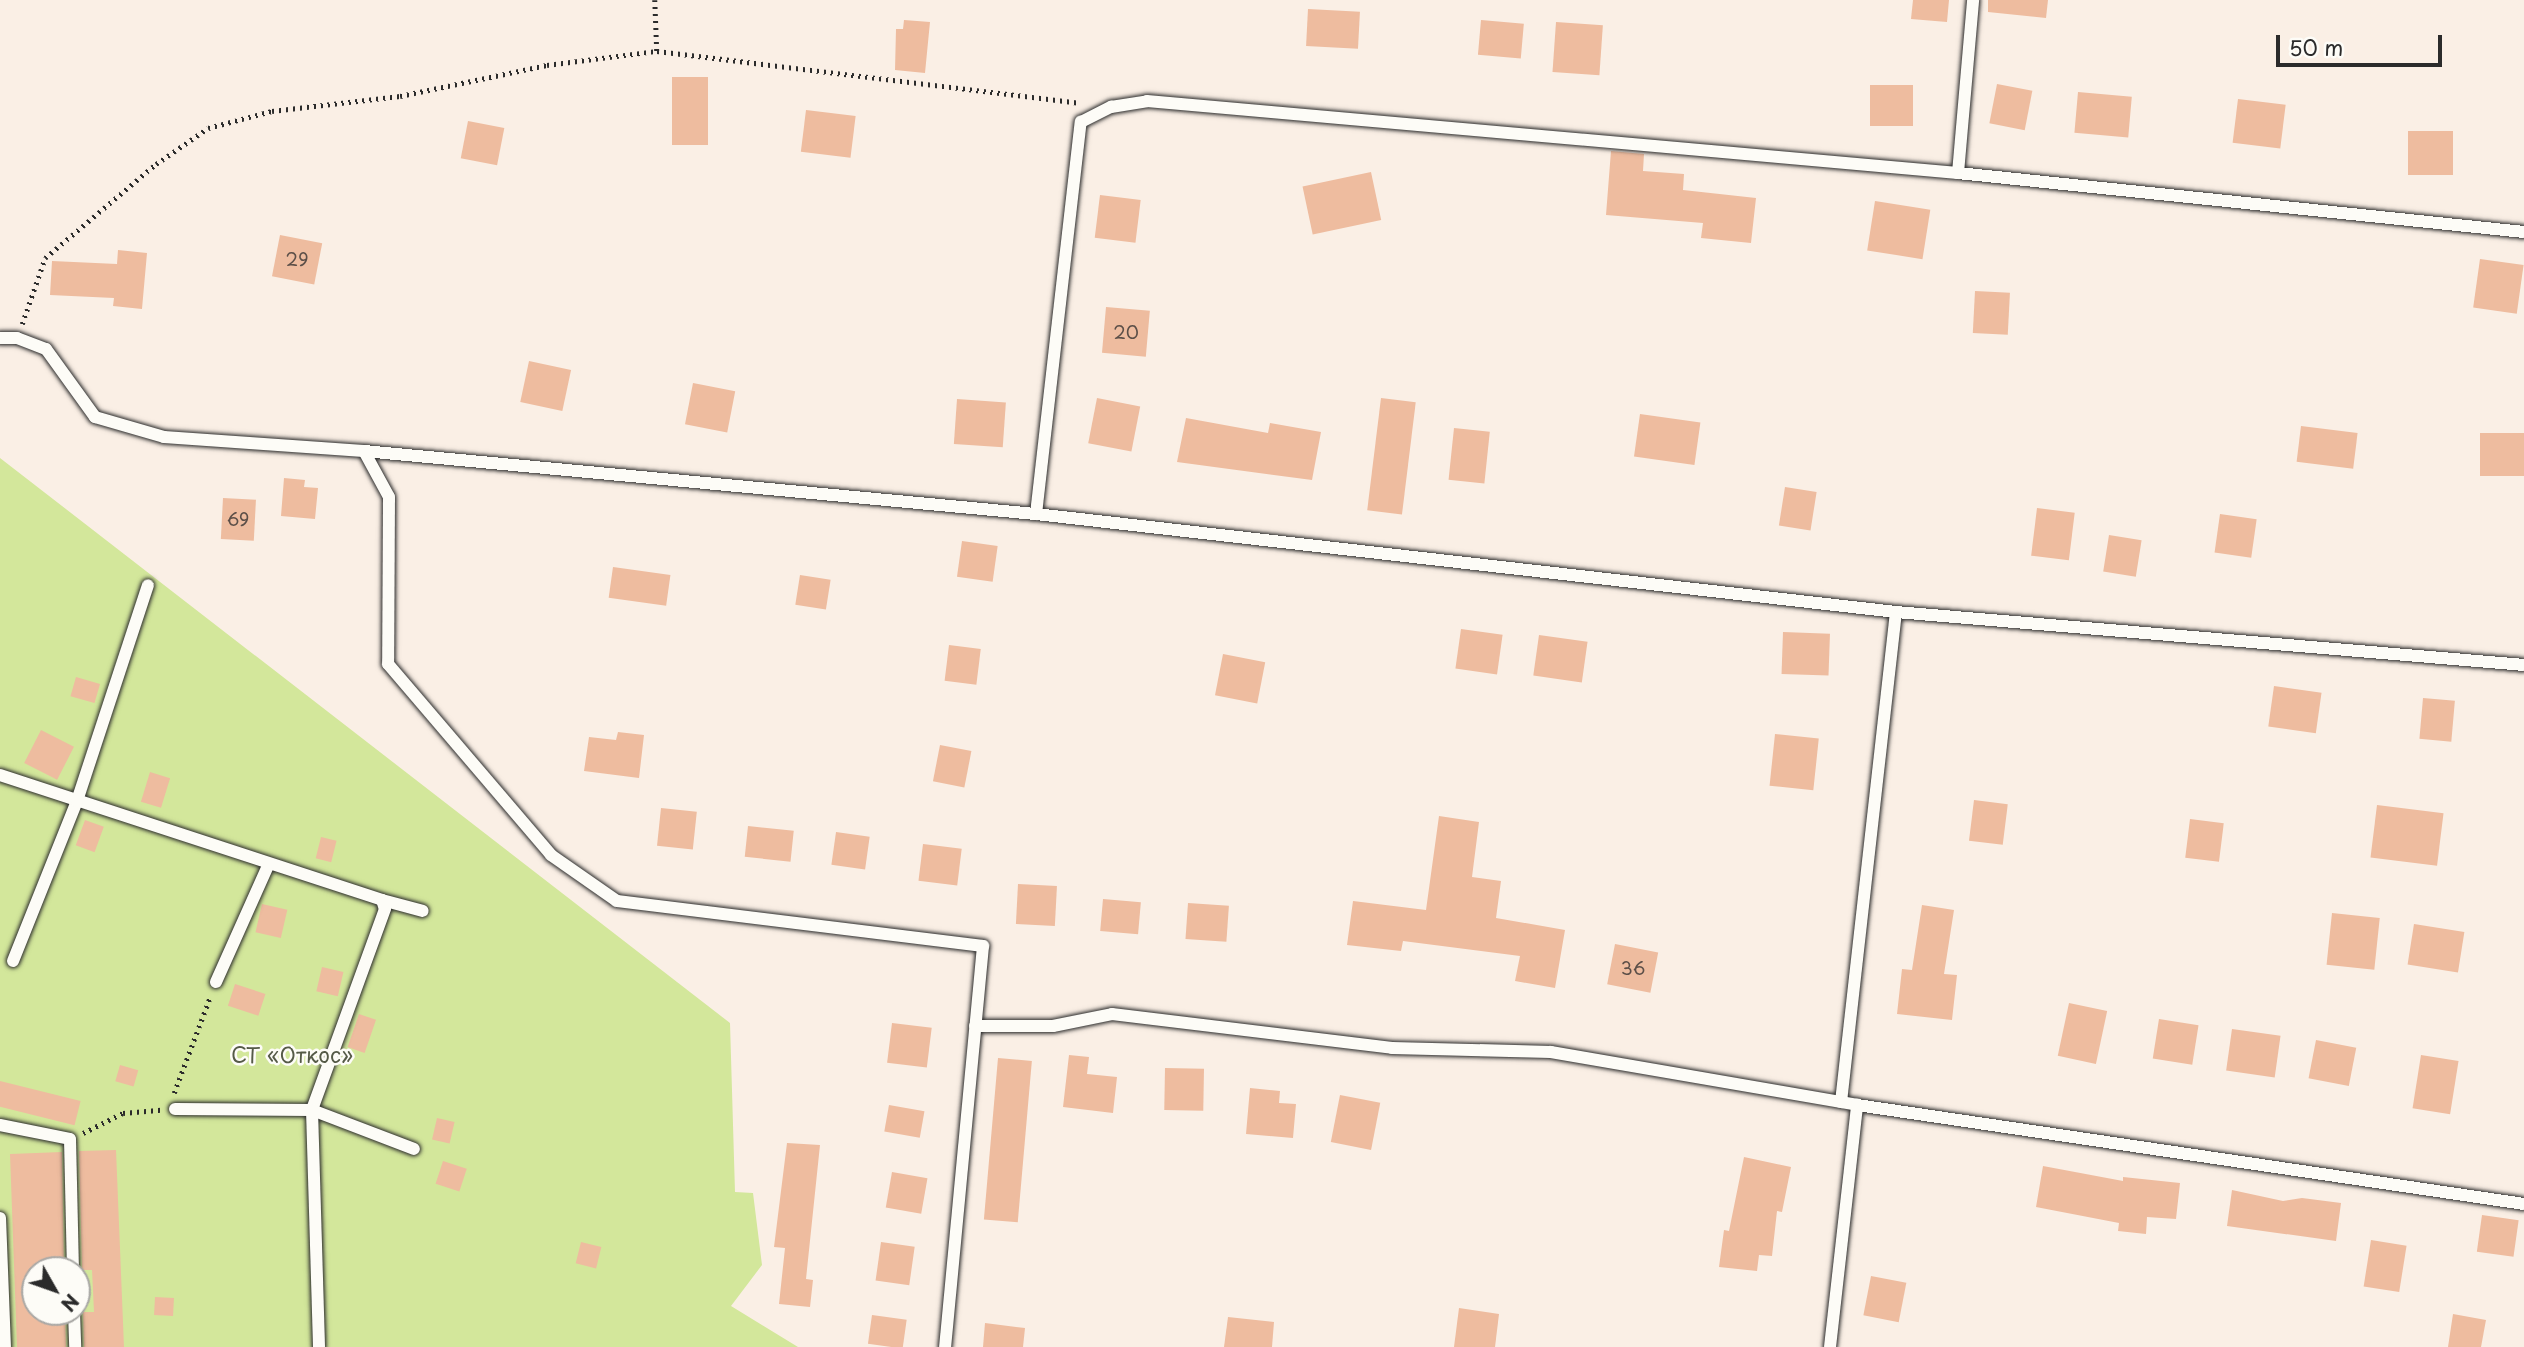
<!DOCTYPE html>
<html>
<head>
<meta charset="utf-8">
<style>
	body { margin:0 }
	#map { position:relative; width:2524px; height:1347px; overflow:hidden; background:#faefe5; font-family:"Playpen Sans",sans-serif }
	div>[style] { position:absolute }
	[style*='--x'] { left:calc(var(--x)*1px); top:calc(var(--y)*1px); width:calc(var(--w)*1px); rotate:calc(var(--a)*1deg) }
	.green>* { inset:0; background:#d3e79b }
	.building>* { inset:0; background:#eebc9f; transform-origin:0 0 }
	.path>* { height:4.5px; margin-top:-2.25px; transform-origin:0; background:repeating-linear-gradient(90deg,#2b2b2b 0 2px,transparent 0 7px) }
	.roads { filter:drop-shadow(0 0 2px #2b2b2b) drop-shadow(0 0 2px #2b2b2b) }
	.lane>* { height:12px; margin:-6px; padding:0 6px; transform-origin:6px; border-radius:6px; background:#fdfcf7 }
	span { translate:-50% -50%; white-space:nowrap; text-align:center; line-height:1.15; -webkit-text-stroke:5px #fdfcf7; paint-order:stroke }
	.number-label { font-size:18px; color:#5c4f48 }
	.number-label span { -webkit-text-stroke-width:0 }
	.park-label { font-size:21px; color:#555a47 }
	.north { position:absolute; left:21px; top:1256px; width:70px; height:70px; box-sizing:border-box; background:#fdfcf7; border:2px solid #a9a8a5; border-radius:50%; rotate:130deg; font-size:19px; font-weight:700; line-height:28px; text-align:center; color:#2b2b2b }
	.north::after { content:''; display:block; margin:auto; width:24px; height:32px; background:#2b2b2b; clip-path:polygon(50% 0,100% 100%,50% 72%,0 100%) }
	.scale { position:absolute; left:2276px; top:35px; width:166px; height:32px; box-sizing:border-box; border:4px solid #2b2b2b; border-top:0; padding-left:9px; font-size:21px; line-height:24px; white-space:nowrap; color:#2b2b2b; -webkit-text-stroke:5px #fdfcf7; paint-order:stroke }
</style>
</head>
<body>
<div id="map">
	<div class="green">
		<div style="clip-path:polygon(evenodd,0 458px,730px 1023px,735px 1192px,753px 1193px,762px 1265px,731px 1306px,798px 1347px,0 1347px,0 458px,35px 1270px,77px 1270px,77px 1312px,35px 1312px,35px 1270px)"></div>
	</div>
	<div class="building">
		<div style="clip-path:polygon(1913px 0,1949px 0,1947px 22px,1911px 19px)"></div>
		<div style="clip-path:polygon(1988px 0,2048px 0,2046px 18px,1988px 12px)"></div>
		<div style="left:1308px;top:9px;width:52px;height:37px;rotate:3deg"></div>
		<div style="clip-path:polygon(904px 20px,930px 22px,925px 73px,895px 70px,896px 29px,903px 29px)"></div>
		<div style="left:1481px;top:20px;width:43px;height:35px;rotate:5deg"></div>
		<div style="left:1556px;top:22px;width:47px;height:50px;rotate:4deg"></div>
		<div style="left:672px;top:77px;width:36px;height:68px"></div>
		<div style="left:1997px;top:84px;width:36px;height:40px;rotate:11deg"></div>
		<div style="left:1870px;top:85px;width:43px;height:41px"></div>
		<div style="left:2078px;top:92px;width:54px;height:41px;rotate:5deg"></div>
		<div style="left:2238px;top:99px;width:48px;height:44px;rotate:7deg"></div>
		<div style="left:806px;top:110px;width:50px;height:42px;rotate:7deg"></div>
		<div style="left:468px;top:121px;width:37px;height:38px;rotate:11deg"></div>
		<div style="left:2453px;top:131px;width:44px;height:45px;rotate:90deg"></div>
		<div style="clip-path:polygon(1611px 151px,1644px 154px,1643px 171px,1684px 174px,1683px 190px,1756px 198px,1751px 243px,1701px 238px,1703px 223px,1606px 215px)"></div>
		<div style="left:1371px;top:172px;width:49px;height:70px;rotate:78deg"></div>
		<div style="left:1100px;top:195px;width:41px;height:43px;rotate:7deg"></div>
		<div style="left:1875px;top:201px;width:56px;height:50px;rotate:9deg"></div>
		<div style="left:280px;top:235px;width:43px;height:42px;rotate:11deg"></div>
		<div style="clip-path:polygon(118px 250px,147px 253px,142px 309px,113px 306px,114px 298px,50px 295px,52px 261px,117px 264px)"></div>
		<div style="left:2480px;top:259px;width:44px;height:49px;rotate:8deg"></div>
		<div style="left:1975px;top:291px;width:35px;height:42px;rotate:3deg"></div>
		<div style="left:1106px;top:307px;width:44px;height:46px;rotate:5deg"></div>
		<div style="left:529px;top:361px;width:43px;height:42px;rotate:12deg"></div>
		<div style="left:693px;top:383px;width:43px;height:42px;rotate:11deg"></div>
		<div style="left:1097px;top:398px;width:44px;height:46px;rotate:11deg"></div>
		<div style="left:1381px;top:398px;width:35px;height:113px;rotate:7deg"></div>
		<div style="left:957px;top:399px;width:49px;height:45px;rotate:4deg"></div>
		<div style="left:1640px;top:414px;width:61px;height:43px;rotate:8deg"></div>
		<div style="clip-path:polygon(1186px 418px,1268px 433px,1270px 423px,1321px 432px,1312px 480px,1177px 462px)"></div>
		<div style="left:2301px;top:426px;width:57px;height:36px;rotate:7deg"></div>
		<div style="left:1454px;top:428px;width:36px;height:52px;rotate:6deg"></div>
		<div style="left:2524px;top:433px;width:43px;height:44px;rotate:90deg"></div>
		<div style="clip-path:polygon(284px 478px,305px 480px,304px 487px,318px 488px,315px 519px,281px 516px)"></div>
		<div style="left:1785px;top:487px;width:32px;height:39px;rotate:9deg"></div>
		<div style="left:223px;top:498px;width:33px;height:41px;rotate:3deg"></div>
		<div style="left:2037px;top:508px;width:38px;height:48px;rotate:7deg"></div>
		<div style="left:2220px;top:514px;width:37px;height:39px;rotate:8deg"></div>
		<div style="left:2109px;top:535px;width:33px;height:37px;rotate:9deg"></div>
		<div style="left:962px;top:541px;width:36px;height:36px;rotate:8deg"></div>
		<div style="left:613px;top:567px;width:58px;height:31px;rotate:8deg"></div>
		<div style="left:800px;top:575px;width:31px;height:30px;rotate:9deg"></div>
		<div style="left:1461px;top:629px;width:42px;height:40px;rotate:8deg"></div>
		<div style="left:1783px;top:632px;width:47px;height:42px;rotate:2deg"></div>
		<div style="left:1539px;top:635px;width:49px;height:41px;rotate:8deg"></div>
		<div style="left:949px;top:645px;width:32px;height:36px;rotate:7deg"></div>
		<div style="left:1223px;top:654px;width:43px;height:42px;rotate:11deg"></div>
		<div style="left:76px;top:677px;width:25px;height:20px;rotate:16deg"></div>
		<div style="left:2274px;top:686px;width:48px;height:41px;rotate:8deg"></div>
		<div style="left:2423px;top:698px;width:32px;height:41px;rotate:5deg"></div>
		<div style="left:41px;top:730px;width:37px;height:37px;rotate:27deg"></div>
		<div style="clip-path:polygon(618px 732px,644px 735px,639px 778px,584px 771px,589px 737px,616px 740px)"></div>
		<div style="left:1775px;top:734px;width:44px;height:52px;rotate:6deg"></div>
		<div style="left:940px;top:745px;width:32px;height:37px;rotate:11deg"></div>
		<div style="left:150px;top:772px;width:21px;height:31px;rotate:17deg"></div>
		<div style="left:1974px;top:800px;width:34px;height:41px;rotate:7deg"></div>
		<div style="left:2377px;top:805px;width:67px;height:53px;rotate:7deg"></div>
		<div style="left:661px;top:808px;width:36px;height:38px;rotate:6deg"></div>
		<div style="clip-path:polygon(1439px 816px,1479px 822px,1472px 877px,1501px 881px,1496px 918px,1565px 930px,1555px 988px,1515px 981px,1520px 956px,1403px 941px,1401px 951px,1347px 945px,1353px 901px,1426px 910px)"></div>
		<div style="left:2190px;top:819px;width:34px;height:39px;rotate:7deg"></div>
		<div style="left:85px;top:820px;width:20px;height:27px;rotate:20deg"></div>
		<div style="left:748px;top:826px;width:46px;height:31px;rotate:6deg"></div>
		<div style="left:836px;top:832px;width:34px;height:33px;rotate:8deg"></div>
		<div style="left:321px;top:837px;width:16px;height:22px;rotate:14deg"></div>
		<div style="left:923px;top:844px;width:39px;height:37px;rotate:7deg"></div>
		<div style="left:1018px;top:884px;width:39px;height:40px;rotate:3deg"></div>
		<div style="left:1103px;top:899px;width:38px;height:32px;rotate:5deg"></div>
		<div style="left:1188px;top:903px;width:41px;height:36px;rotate:4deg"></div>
		<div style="left:262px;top:904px;width:26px;height:29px;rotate:13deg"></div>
		<div style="clip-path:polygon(1922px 905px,1954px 910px,1944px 974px,1957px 975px,1952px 1020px,1897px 1014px,1902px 969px,1912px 970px)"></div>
		<div style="left:2332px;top:913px;width:48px;height:52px;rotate:6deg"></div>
		<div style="left:2414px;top:924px;width:51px;height:41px;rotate:9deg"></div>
		<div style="left:1615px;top:944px;width:44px;height:41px;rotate:11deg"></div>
		<div style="left:322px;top:967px;width:22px;height:25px;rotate:13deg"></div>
		<div style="left:235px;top:984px;width:32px;height:23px;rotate:18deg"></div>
		<div style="left:2069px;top:1003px;width:39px;height:54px;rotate:12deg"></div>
		<div style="left:359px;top:1014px;width:18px;height:35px;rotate:19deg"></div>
		<div style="left:2159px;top:1019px;width:40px;height:40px;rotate:9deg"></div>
		<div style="left:892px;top:1023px;width:40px;height:40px;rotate:7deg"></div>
		<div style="left:2232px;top:1029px;width:49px;height:42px;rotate:8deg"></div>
		<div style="left:2316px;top:1040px;width:41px;height:39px;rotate:11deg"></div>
		<div style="clip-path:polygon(1069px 1055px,1089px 1057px,1087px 1074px,1117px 1077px,1113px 1113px,1063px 1107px)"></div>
		<div style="left:2421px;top:1055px;width:38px;height:54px;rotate:9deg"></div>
		<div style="left:998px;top:1058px;width:34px;height:162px;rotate:5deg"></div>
		<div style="left:120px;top:1065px;width:19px;height:17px;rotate:16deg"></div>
		<div style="left:1165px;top:1068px;width:39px;height:42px;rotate:1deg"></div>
		<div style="left:0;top:1081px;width:83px;height:25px;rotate:14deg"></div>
		<div style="clip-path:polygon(1250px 1088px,1280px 1091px,1279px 1103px,1296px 1104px,1293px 1138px,1246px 1134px)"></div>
		<div style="left:1340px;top:1095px;width:41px;height:48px;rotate:11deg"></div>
		<div style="left:889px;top:1105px;width:36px;height:27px;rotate:10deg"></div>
		<div style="left:437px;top:1118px;width:18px;height:22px;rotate:13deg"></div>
		<div style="clip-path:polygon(787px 1143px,820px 1145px,806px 1279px,813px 1280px,810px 1307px,779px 1304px,785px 1248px,774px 1247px)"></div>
		<div style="clip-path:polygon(116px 1150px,124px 1347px,84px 1347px,83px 1312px,94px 1312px,92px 1270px,82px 1270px,79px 1151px)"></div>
		<div style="clip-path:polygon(62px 1152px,64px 1270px,35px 1270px,35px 1312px,65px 1312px,66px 1347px,17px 1347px,10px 1154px)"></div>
		<div style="clip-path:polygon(1744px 1157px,1791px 1167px,1782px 1212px,1777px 1211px,1772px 1256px,1759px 1255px,1757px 1271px,1719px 1267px,1724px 1230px,1729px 1231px)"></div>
		<div style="left:443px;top:1161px;width:25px;height:24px;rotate:18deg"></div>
		<div style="clip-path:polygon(2043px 1166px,2123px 1181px,2123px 1177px,2180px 1183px,2176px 1219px,2147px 1217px,2146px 1234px,2118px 1231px,2119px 1223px,2036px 1207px)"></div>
		<div style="left:892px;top:1172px;width:36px;height:36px;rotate:10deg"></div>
		<div style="clip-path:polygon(2232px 1190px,2283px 1201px,2302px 1198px,2341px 1203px,2336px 1241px,2227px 1226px)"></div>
		<div style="left:2482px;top:1215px;width:37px;height:37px;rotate:8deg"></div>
		<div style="left:2371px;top:1240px;width:36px;height:47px;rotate:9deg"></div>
		<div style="left:581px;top:1242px;width:21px;height:22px;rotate:14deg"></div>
		<div style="left:881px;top:1242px;width:34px;height:39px;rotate:8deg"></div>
		<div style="left:1871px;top:1276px;width:36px;height:40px;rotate:11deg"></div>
		<div style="left:155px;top:1297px;width:19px;height:18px;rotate:3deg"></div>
		<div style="clip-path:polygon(1459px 1308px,1499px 1314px,1495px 1347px,1454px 1347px)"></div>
		<div style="clip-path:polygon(2453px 1314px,2486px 1320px,2481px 1347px,2448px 1347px)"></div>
		<div style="left:872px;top:1315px;width:35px;height:29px;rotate:8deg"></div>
		<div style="clip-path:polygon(1228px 1317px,1274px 1322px,1272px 1347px,1224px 1347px)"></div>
		<div style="clip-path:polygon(985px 1323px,1025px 1328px,1023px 1347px,983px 1347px)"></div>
	</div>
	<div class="path">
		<div style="--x:655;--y:0;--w:51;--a:87.8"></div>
		<div style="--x:22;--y:324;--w:70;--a:-70.8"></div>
		<div style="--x:45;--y:258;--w:145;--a:-40.3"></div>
		<div style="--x:156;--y:164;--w:63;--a:-34.7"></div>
		<div style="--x:208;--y:128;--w:66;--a:-14.9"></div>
		<div style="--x:272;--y:111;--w:129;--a:-6.7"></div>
		<div style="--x:400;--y:96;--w:150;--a:-11.9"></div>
		<div style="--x:547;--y:65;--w:111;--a:-7.3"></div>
		<div style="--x:657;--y:51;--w:425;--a:7"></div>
		<div style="--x:174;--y:1093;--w:103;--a:-69.4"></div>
		<div style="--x:83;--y:1133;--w:45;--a:-26.6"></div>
		<div style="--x:123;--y:1113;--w:38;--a:-5"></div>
	</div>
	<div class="roads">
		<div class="lane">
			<div style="--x:1958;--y:173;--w:174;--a:-85"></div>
			<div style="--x:0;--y:338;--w:17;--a:0"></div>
			<div style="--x:17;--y:338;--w:31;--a:21"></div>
			<div style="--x:46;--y:349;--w:84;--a:54.2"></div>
			<div style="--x:95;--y:417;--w:72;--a:16.2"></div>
			<div style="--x:164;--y:437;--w:200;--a:4"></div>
			<div style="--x:364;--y:451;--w:52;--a:61.5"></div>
			<div style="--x:389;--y:497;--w:167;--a:90.3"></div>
			<div style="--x:388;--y:664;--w:251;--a:49.5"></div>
			<div style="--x:551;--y:855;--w:80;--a:34.9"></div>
			<div style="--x:617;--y:901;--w:369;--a:7"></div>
			<div style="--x:983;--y:946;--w:403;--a:95.4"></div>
			<div style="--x:364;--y:451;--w:675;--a:5.36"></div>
			<div style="--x:1036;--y:514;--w:866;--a:6.5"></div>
			<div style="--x:1896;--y:612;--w:630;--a:4.82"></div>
			<div style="--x:1036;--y:514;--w:395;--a:-83.5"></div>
			<div style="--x:1081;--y:122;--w:34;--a:-27"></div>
			<div style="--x:1111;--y:107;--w:36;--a:-9"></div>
			<div style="--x:1147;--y:101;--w:814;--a:5.07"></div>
			<div style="--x:1958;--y:173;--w:569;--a:5.95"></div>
			<div style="--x:0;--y:775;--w:402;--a:18.1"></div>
			<div style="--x:382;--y:900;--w:9;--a:72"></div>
			<div style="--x:385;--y:909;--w:214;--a:110"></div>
			<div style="--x:312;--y:1110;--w:237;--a:88.3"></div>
			<div style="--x:382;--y:900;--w:42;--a:15"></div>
			<div style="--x:13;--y:961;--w:172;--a:-68.2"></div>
			<div style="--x:77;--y:801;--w:227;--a:-71.8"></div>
			<div style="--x:216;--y:982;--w:127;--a:-65.9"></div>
			<div style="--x:975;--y:1026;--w:78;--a:0"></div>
			<div style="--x:1053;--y:1026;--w:60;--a:-11.5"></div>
			<div style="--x:1112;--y:1014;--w:282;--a:6.9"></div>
			<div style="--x:1392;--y:1048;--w:159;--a:1.4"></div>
			<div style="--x:1551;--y:1052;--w:311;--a:9.8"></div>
			<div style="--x:1841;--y:1102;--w:493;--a:-83.6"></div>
			<div style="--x:175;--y:1109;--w:137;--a:0.4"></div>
			<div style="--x:312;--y:1110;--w:109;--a:20.9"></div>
			<div style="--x:0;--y:1125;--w:71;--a:11.3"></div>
			<div style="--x:70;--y:1139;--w:131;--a:88.7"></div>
			<div style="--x:0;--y:1218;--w:129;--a:87.8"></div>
			<div style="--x:74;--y:1312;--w:35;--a:88"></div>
			<div style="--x:1830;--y:1347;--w:244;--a:-83.6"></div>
			<div style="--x:1857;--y:1105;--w:674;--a:8.44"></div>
		</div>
	</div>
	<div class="number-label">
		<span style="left:297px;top:259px">29</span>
		<span style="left:1126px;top:332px">20</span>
		<span style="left:238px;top:519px">69</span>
		<span style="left:1633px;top:968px">36</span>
	</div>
	<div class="park-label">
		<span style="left:292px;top:1054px">СТ «Откос»</span>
	</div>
	<div class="north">N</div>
	<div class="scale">50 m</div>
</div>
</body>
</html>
